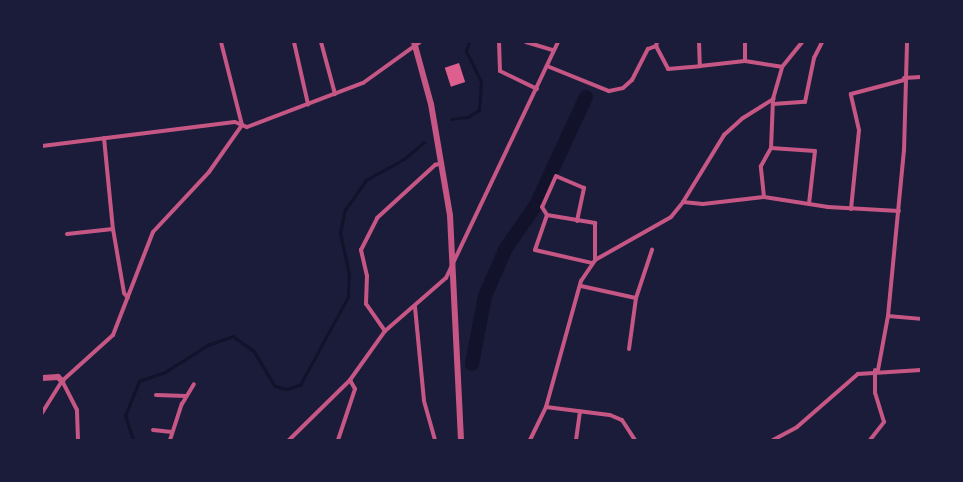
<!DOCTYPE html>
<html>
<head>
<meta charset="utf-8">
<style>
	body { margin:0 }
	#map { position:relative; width:963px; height:482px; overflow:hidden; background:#1b1b3a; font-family:Ubuntu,sans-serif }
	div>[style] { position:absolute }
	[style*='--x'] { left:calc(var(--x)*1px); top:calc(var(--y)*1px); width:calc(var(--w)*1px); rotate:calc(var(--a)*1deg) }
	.stream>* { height:2.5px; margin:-1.25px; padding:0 1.25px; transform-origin:1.25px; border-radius:1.25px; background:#12122b }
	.river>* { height:14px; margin:-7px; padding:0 7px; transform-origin:7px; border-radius:7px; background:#12122b }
	.building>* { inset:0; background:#dd5f8e; transform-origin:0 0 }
	.minor>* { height:4px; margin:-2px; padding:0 2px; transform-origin:2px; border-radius:2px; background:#c65784 }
	.tertiary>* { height:6px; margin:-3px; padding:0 3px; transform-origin:3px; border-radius:3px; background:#c65784 }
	span { translate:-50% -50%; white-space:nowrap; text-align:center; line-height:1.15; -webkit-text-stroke:4px #1b1b3a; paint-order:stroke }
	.frame { position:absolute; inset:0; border:43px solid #1b1b3a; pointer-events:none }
</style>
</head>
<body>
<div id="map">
	<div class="stream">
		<div style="--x:451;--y:119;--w:17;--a:-7"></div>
		<div style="--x:468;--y:117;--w:13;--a:-32"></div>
		<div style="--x:479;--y:110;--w:28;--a:-86"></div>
		<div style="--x:481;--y:82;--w:34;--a:-116"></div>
		<div style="--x:466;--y:51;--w:9;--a:-72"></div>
		<div style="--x:133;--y:440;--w:25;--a:-108"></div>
		<div style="--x:125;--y:416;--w:38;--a:-68"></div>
		<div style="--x:139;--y:381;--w:28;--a:-19"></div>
		<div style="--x:165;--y:372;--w:51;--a:-32.1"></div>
		<div style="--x:208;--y:345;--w:27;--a:-20"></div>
		<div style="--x:233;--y:336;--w:26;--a:36"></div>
		<div style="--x:254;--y:351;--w:41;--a:59"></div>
		<div style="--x:275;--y:386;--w:11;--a:15"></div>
		<div style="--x:286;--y:389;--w:15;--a:-16"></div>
		<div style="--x:300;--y:385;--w:100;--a:-61.4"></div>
		<div style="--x:348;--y:297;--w:23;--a:-88"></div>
		<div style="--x:349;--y:274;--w:42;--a:-102.4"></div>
		<div style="--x:340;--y:233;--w:24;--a:-78"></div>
		<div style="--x:345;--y:210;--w:37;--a:-55"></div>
		<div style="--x:366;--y:180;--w:43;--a:-28.9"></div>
		<div style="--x:404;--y:159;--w:26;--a:-40"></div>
	</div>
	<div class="river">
		<div style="--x:472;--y:364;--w:69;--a:-79.2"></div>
		<div style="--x:485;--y:296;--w:52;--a:-66.4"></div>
		<div style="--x:506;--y:248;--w:52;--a:-55.1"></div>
		<div style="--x:536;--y:205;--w:119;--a:-65.2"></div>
	</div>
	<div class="building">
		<div style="left:459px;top:63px;width:20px;height:15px;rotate:72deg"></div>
	</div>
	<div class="minor">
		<div style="--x:294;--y:42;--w:64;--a:77.3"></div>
		<div style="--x:321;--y:42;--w:54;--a:74.9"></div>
		<div style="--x:499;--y:42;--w:29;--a:88"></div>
		<div style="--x:500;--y:71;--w:41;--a:25.9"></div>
		<div style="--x:526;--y:42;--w:28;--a:17"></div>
		<div style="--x:699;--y:42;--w:24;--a:88"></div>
		<div style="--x:700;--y:66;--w:45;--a:-6.3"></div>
		<div style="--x:745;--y:61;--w:37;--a:9"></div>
		<div style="--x:656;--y:46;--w:26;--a:62"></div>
		<div style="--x:668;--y:69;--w:32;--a:-5"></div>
		<div style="--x:745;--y:61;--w:19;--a:-90"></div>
		<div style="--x:547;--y:66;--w:67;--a:22"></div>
		<div style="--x:609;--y:91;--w:14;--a:-12"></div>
		<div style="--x:623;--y:88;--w:12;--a:-42"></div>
		<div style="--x:632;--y:80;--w:35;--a:-63"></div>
		<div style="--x:648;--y:49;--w:9;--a:-21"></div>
		<div style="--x:656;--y:46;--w:4;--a:-76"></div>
		<div style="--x:904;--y:78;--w:17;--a:-3"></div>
		<div style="--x:773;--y:99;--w:49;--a:92.3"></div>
		<div style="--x:771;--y:148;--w:44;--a:3.9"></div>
		<div style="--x:815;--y:151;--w:53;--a:96.5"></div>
		<div style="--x:773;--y:104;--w:32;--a:-4"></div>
		<div style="--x:805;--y:102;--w:45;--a:-78.4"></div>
		<div style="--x:814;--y:58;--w:18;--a:-63"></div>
		<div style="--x:104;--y:138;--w:91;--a:84.4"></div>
		<div style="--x:113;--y:229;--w:65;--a:80.2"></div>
		<div style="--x:124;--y:293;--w:6;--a:51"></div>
		<div style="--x:42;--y:146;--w:194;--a:-7.1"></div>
		<div style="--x:235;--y:122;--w:13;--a:23"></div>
		<div style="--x:247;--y:127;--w:124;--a:-20.8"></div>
		<div style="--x:363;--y:83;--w:70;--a:-35.7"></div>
		<div style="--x:764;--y:197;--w:31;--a:-96"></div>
		<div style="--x:761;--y:166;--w:21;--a:-61"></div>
		<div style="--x:683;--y:202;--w:79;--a:-58.5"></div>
		<div style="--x:724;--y:135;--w:25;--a:-42"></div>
		<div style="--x:743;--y:118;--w:36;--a:-32"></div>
		<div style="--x:773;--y:99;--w:33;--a:-74"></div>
		<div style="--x:782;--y:67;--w:32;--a:-51"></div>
		<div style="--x:851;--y:209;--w:79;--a:-84.2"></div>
		<div style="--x:859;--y:130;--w:37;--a:-103"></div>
		<div style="--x:851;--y:94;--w:55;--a:-14.8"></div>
		<div style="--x:547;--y:215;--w:49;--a:9.5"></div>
		<div style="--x:595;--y:223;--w:37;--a:90"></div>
		<div style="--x:577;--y:221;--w:34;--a:-78"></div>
		<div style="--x:584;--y:188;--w:30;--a:-157"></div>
		<div style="--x:556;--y:176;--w:34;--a:114"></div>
		<div style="--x:542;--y:207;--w:9;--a:58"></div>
		<div style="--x:547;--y:215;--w:37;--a:109"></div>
		<div style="--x:535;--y:250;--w:58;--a:12.8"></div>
		<div style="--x:67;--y:234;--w:46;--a:-6.2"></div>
		<div style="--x:581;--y:286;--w:56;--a:12.3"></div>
		<div style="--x:415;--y:307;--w:94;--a:84.5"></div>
		<div style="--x:424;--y:401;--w:41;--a:74.2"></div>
		<div style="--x:888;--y:316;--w:33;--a:5"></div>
		<div style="--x:385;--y:331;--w:33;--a:-125"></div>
		<div style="--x:366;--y:304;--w:28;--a:-88"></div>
		<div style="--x:367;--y:276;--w:27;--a:-103"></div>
		<div style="--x:361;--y:250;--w:36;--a:-63"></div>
		<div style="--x:377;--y:218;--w:79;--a:-42.4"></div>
		<div style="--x:435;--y:165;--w:7;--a:-16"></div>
		<div style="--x:629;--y:349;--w:51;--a:-82.2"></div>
		<div style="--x:636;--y:298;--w:51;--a:-71.6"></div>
		<div style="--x:878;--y:370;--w:55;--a:-79.5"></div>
		<div style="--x:888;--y:316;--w:166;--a:-84.5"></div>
		<div style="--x:904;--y:151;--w:109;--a:-88.4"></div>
		<div style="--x:156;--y:395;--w:30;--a:2"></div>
		<div style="--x:546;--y:407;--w:64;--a:7.1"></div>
		<div style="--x:610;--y:415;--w:13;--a:23"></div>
		<div style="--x:622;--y:420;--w:24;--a:57"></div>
		<div style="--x:42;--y:413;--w:38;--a:-58"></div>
		<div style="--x:153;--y:430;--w:19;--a:6"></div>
		<div style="--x:78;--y:440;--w:30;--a:-92"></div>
		<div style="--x:77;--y:410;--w:33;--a:-117"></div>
		<div style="--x:62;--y:381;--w:69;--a:-42"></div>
		<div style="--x:113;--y:335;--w:110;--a:-68.8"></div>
		<div style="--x:153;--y:232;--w:82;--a:-47"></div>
		<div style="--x:209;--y:172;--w:57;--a:-54.9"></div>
		<div style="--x:242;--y:125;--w:86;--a:-104.2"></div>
		<div style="--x:170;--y:440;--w:38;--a:-72"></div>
		<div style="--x:182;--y:404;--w:23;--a:-59"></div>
		<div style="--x:289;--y:440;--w:86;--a:-44.5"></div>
		<div style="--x:350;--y:380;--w:60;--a:-54.5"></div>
		<div style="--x:385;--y:331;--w:81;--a:-41"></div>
		<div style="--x:446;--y:278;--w:261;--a:-64.6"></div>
		<div style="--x:338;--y:440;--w:54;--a:-71.6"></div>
		<div style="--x:355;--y:389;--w:10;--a:-119"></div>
		<div style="--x:530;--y:440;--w:37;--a:-64"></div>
		<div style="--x:546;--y:407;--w:131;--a:-74.5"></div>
		<div style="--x:581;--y:281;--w:25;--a:-56"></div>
		<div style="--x:595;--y:260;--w:87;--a:-29.5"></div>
		<div style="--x:671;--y:217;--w:19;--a:-51"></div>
		<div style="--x:683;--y:202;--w:20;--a:6"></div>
		<div style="--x:703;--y:204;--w:61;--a:-6.5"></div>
		<div style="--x:764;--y:197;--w:65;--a:8.9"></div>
		<div style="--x:828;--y:207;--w:71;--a:3.2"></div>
		<div style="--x:576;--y:440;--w:29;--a:-82"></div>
		<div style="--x:773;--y:440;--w:27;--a:-28"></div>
		<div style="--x:797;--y:427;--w:81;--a:-41"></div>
		<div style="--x:858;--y:374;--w:63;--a:-3.6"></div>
		<div style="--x:870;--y:440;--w:23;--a:-52"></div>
		<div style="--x:884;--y:422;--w:30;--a:-107"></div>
		<div style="--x:875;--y:393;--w:23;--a:-90"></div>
	</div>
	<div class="tertiary">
		<div style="--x:414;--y:42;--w:64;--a:74.7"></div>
		<div style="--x:431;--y:104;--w:113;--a:80.3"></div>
		<div style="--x:450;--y:215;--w:225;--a:87.2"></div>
		<div style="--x:42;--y:378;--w:16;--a:-4"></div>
		<div style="--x:58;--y:377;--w:6;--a:45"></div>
	</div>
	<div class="frame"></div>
</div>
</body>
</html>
